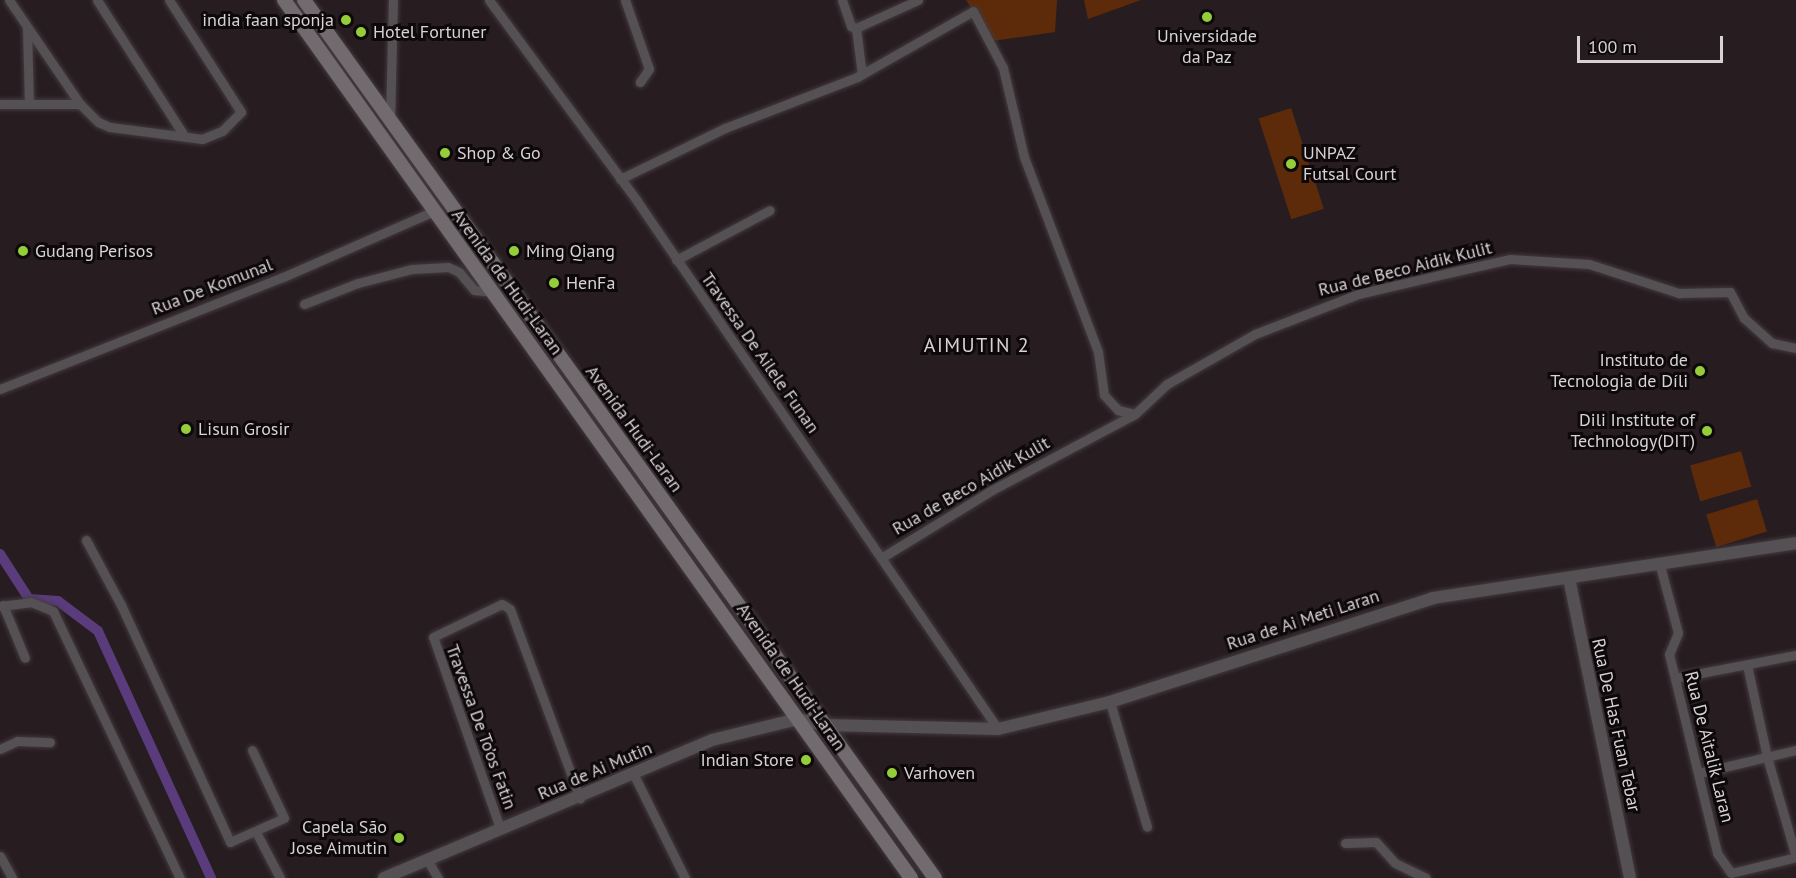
<!DOCTYPE html>
<html>
<head>
<meta charset="utf-8">
<style>
	body { margin:0 }
	#map { position:relative; width:1796px; height:878px; overflow:hidden; background:#271d20; font-family:"PT Sans",sans-serif }
	div>[style] { position:absolute }
	[style*='--x'] { left:calc(var(--x)*1px); top:calc(var(--y)*1px); width:calc(var(--w)*1px); rotate:calc(var(--a)*1deg) }
	.green>* { inset:0; background:#5e2b0a; transform-origin:0 0 }
	.canal>* { height:10px; margin:-5px; padding:0 5px; transform-origin:5px; border-radius:5px; background:#5a3c7d }
	.roads { filter:drop-shadow(0 0 2px #433a3d) drop-shadow(0 0 2px #433a3d) }
	.minor>* { height:9px; margin:-4.5px; padding:0 4.5px; transform-origin:4.5px; border-radius:4.5px; background:#545053 }
	.tertiary>* { height:12px; margin:-6px; padding:0 6px; transform-origin:6px; border-radius:6px; background:#545053 }
	.secondary>* { height:14px; margin:-7px; padding:0 7px; transform-origin:7px; border-radius:7px; background:#716b70 }
	.dots>* { width:16px; height:16px; translate:-50% -50%; box-sizing:border-box; border:3px solid #0d080a; border-radius:50% }
	span { translate:-50% -50%; white-space:nowrap; text-align:center; line-height:1.15; -webkit-text-stroke:6px #0d080a; paint-order:stroke }
	.poi-label { font-size:18px; color:#d9d2d4 }
	.right { translate:-100% -50%; text-align:right }
	.left { translate:0 -50%; text-align:left }
	.street-label { font-size:18px; color:#d9d2d4 }
	.neighbourhood-label { font-size:20px; color:#d9d2d4; letter-spacing:1.5px }
	.scale { position:absolute; left:1577px; top:36px; width:146px; height:27px; box-sizing:border-box; border:3px solid #d9d2d4; border-top:0; padding-left:8px; font-size:18px; line-height:21px; white-space:nowrap; color:#d9d2d4; -webkit-text-stroke:4px #0d080a; paint-order:stroke }
</style>
</head>
<body>
<div id="map">
	<div class="green">
		<div style="clip-path:polygon(966px 0,1057px 0,1055px 32px,993px 41px)"></div>
		<div style="clip-path:polygon(1084px 0,1141px 0,1088px 19px)"></div>
		<div style="left:1291px;top:108px;width:106px;height:34px;rotate:72deg"></div>
		<div style="left:1741px;top:451px;width:37px;height:53px;rotate:74deg"></div>
		<div style="left:1757px;top:499px;width:34px;height:53px;rotate:73deg"></div>
	</div>
	<div class="canal">
		<div style="--x:0;--y:554;--w:54;--a:57.2"></div>
		<div style="--x:29;--y:599;--w:29;--a:4"></div>
		<div style="--x:58;--y:601;--w:50;--a:36.9"></div>
		<div style="--x:98;--y:631;--w:272;--a:65.4"></div>
	</div>
	<div class="roads">
		<div class="minor">
			<div style="--x:9;--y:0;--w:126;--a:55.7"></div>
			<div style="--x:80;--y:104;--w:25;--a:45"></div>
			<div style="--x:98;--y:122;--w:13;--a:23"></div>
			<div style="--x:110;--y:127;--w:93;--a:7.4"></div>
			<div style="--x:202;--y:139;--w:22;--a:-22"></div>
			<div style="--x:222;--y:131;--w:27;--a:-45"></div>
			<div style="--x:241;--y:112;--w:133;--a:-122.7"></div>
			<div style="--x:97;--y:0;--w:159;--a:57.3"></div>
			<div style="--x:489;--y:0;--w:250;--a:53.6"></div>
			<div style="--x:637;--y:201;--w:640;--a:55.64"></div>
			<div style="--x:625;--y:0;--w:73;--a:70.8"></div>
			<div style="--x:649;--y:69;--w:16;--a:125"></div>
			<div style="--x:842;--y:0;--w:28;--a:71"></div>
			<div style="--x:851;--y:26;--w:5;--a:22"></div>
			<div style="--x:856;--y:28;--w:68;--a:-24.3"></div>
			<div style="--x:27;--y:28;--w:76;--a:88.5"></div>
			<div style="--x:856;--y:28;--w:47;--a:82.7"></div>
			<div style="--x:0;--y:104;--w:80;--a:0"></div>
			<div style="--x:390;--y:121;--w:121;--a:-88.6"></div>
			<div style="--x:620;--y:179;--w:117;--a:-25.9"></div>
			<div style="--x:725;--y:128;--w:142;--a:-21.1"></div>
			<div style="--x:857;--y:77;--w:133;--a:-29.6"></div>
			<div style="--x:973;--y:11;--w:64;--a:62.2"></div>
			<div style="--x:1003;--y:68;--w:91;--a:76.7"></div>
			<div style="--x:1024;--y:157;--w:209;--a:69.2"></div>
			<div style="--x:1098;--y:352;--w:43;--a:82.1"></div>
			<div style="--x:1104;--y:395;--w:21;--a:47"></div>
			<div style="--x:1118;--y:410;--w:17;--a:13"></div>
			<div style="--x:676;--y:260;--w:106;--a:-28"></div>
			<div style="--x:304;--y:304;--w:58;--a:-21.3"></div>
			<div style="--x:358;--y:283;--w:56;--a:-14.5"></div>
			<div style="--x:412;--y:269;--w:36;--a:-3"></div>
			<div style="--x:448;--y:267;--w:12;--a:24"></div>
			<div style="--x:459;--y:272;--w:23;--a:50"></div>
			<div style="--x:474;--y:290;--w:18;--a:6"></div>
			<div style="--x:0;--y:389;--w:304;--a:-21.6"></div>
			<div style="--x:283;--y:277;--w:165;--a:-23.6"></div>
			<div style="--x:86;--y:540;--w:74;--a:61.7"></div>
			<div style="--x:121;--y:605;--w:261;--a:65.3"></div>
			<div style="--x:230;--y:842;--w:59;--a:-24"></div>
			<div style="--x:284;--y:818;--w:75;--a:-115.2"></div>
			<div style="--x:881;--y:558;--w:130;--a:-31.5"></div>
			<div style="--x:992;--y:490;--w:162;--a:-28"></div>
			<div style="--x:1135;--y:414;--w:44;--a:-43.2"></div>
			<div style="--x:1167;--y:384;--w:101;--a:-29.6"></div>
			<div style="--x:1255;--y:334;--w:110;--a:-21.2"></div>
			<div style="--x:1358;--y:294;--w:92;--a:-13.1"></div>
			<div style="--x:1448;--y:273;--w:64;--a:-12.7"></div>
			<div style="--x:1510;--y:259;--w:79;--a:3.6"></div>
			<div style="--x:1589;--y:264;--w:95;--a:17.9"></div>
			<div style="--x:1679;--y:293;--w:51;--a:-1.1"></div>
			<div style="--x:1730;--y:292;--w:30;--a:62"></div>
			<div style="--x:1744;--y:318;--w:38;--a:42"></div>
			<div style="--x:1772;--y:343;--w:25;--a:12"></div>
			<div style="--x:1659;--y:562;--w:73;--a:75"></div>
			<div style="--x:1678;--y:633;--w:23;--a:113"></div>
			<div style="--x:1669;--y:654;--w:205;--a:76.4"></div>
			<div style="--x:1717;--y:853;--w:24;--a:55"></div>
			<div style="--x:1731;--y:873;--w:67;--a:-13.8"></div>
			<div style="--x:3;--y:605;--w:57;--a:67.5"></div>
			<div style="--x:0;--y:606;--w:31;--a:-7"></div>
			<div style="--x:31;--y:602;--w:24;--a:22"></div>
			<div style="--x:53;--y:611;--w:296;--a:64.6"></div>
			<div style="--x:1747;--y:665;--w:94;--a:77.7"></div>
			<div style="--x:1767;--y:757;--w:104;--a:73.8"></div>
			<div style="--x:1675;--y:678;--w:123;--a:-10.8"></div>
			<div style="--x:1110;--y:702;--w:130;--a:73.5"></div>
			<div style="--x:0;--y:749;--w:19;--a:-25"></div>
			<div style="--x:17;--y:741;--w:33;--a:2"></div>
			<div style="--x:1699;--y:773;--w:100;--a:-13.3"></div>
			<div style="--x:634;--y:775;--w:115;--a:63.7"></div>
			<div style="--x:500;--y:828;--w:202;--a:-109.3"></div>
			<div style="--x:433;--y:637;--w:76;--a:-25.6"></div>
			<div style="--x:502;--y:604;--w:9;--a:32"></div>
			<div style="--x:510;--y:609;--w:202;--a:69.7"></div>
			<div style="--x:256;--y:832;--w:52;--a:62.4"></div>
			<div style="--x:1345;--y:843;--w:31;--a:-2"></div>
			<div style="--x:1376;--y:842;--w:28;--a:48"></div>
			<div style="--x:1395;--y:863;--w:34;--a:26"></div>
			<div style="--x:0;--y:856;--w:25;--a:61"></div>
			<div style="--x:428;--y:861;--w:20;--a:60"></div>
		</div>
		<div class="tertiary">
			<div style="--x:1569;--y:578;--w:306;--a:78.5"></div>
			<div style="--x:384;--y:878;--w:356;--a:-22.8"></div>
			<div style="--x:712;--y:740;--w:89;--a:-13.7"></div>
			<div style="--x:798;--y:719;--w:28;--a:13"></div>
			<div style="--x:825;--y:725;--w:173;--a:1.3"></div>
			<div style="--x:998;--y:729;--w:115;--a:-13.6"></div>
			<div style="--x:1110;--y:702;--w:339;--a:-17.8"></div>
			<div style="--x:1433;--y:598;--w:367;--a:-8.6"></div>
		</div>
		<div class="secondary">
			<div style="--x:284;--y:0;--w:1079;--a:54.47"></div>
			<div style="--x:304;--y:0;--w:1081;--a:54.3"></div>
		</div>
	</div>
	<div class="dots">
		<div style="left:1207px;top:17px;background:#95cc3a"></div>
		<div style="left:346px;top:20px;background:#95cc3a"></div>
		<div style="left:361px;top:32px;background:#95cc3a"></div>
		<div style="left:445px;top:153px;background:#95cc3a"></div>
		<div style="left:1291px;top:164px;background:#95cc3a"></div>
		<div style="left:23px;top:251px;background:#95cc3a"></div>
		<div style="left:514px;top:251px;background:#95cc3a"></div>
		<div style="left:554px;top:283px;background:#95cc3a"></div>
		<div style="left:1700px;top:371px;background:#95cc3a"></div>
		<div style="left:186px;top:429px;background:#95cc3a"></div>
		<div style="left:1707px;top:431px;background:#95cc3a"></div>
		<div style="left:806px;top:760px;background:#95cc3a"></div>
		<div style="left:892px;top:773px;background:#95cc3a"></div>
		<div style="left:399px;top:838px;background:#95cc3a"></div>
	</div>
	<div class="poi-label">
		<span class="right" style="left:334px;top:20px">india faan sponja</span>
		<span class="left" style="left:373px;top:32px">Hotel Fortuner</span>
		<span style="left:1207px;top:47px">Universidade<br>da Paz</span>
		<span class="left" style="left:457px;top:153px">Shop &amp; Go</span>
		<span class="left" style="left:1303px;top:164px">UNPAZ<br>Futsal Court</span>
		<span class="left" style="left:35px;top:251px">Gudang Perisos</span>
		<span class="left" style="left:526px;top:251px">Ming Qiang</span>
		<span class="left" style="left:566px;top:283px">HenFa</span>
		<span class="right" style="left:1688px;top:371px">Instituto de<br>Tecnologia de Díli</span>
		<span class="right" style="left:1695px;top:431px">Dili Institute of<br>Technology(DIT)</span>
		<span class="left" style="left:198px;top:429px">Lisun Grosir</span>
		<span class="right" style="left:794px;top:760px">Indian Store</span>
		<span class="left" style="left:904px;top:773px">Varhoven</span>
		<span class="right" style="left:387px;top:838px">Capela São<br>Jose Aimutin</span>
	</div>
	<div class="street-label">
		<span style="left:1405px;top:269px;rotate:-14deg">Rua de Beco Aidik Kulit</span>
		<span style="left:507px;top:282px;rotate:54deg">Avenida de Hudi-Laran</span>
		<span style="left:212px;top:287px;rotate:-21deg">Rua De Komunal</span>
		<span style="left:760px;top:353px;rotate:55deg">Travessa De Ailele Funan</span>
		<span style="left:634px;top:429px;rotate:54deg">Avenida Hudi-Laran</span>
		<span style="left:971px;top:486px;rotate:-30deg">Rua de Beco Aidik Kulit</span>
		<span style="left:1303px;top:620px;rotate:-18deg">Rua de Ai Meti Laran</span>
		<span style="left:791px;top:677px;rotate:55deg">Avenida de Hudi-Laran</span>
		<span style="left:1616px;top:725px;rotate:78deg">Rua De Has Fuan Tebar</span>
		<span style="left:481px;top:727px;rotate:70deg">Travessa De To’os Fatin</span>
		<span style="left:1709px;top:747px;rotate:76deg">Rua De Aitalik Laran</span>
		<span style="left:595px;top:771px;rotate:-23deg">Rua de Ai Mutin</span>
	</div>
	<div class="neighbourhood-label">
		<span style="left:977px;top:345px">AIMUTIN 2</span>
	</div>
	<div class="scale">100 m</div>
</div>
</body>
</html>
